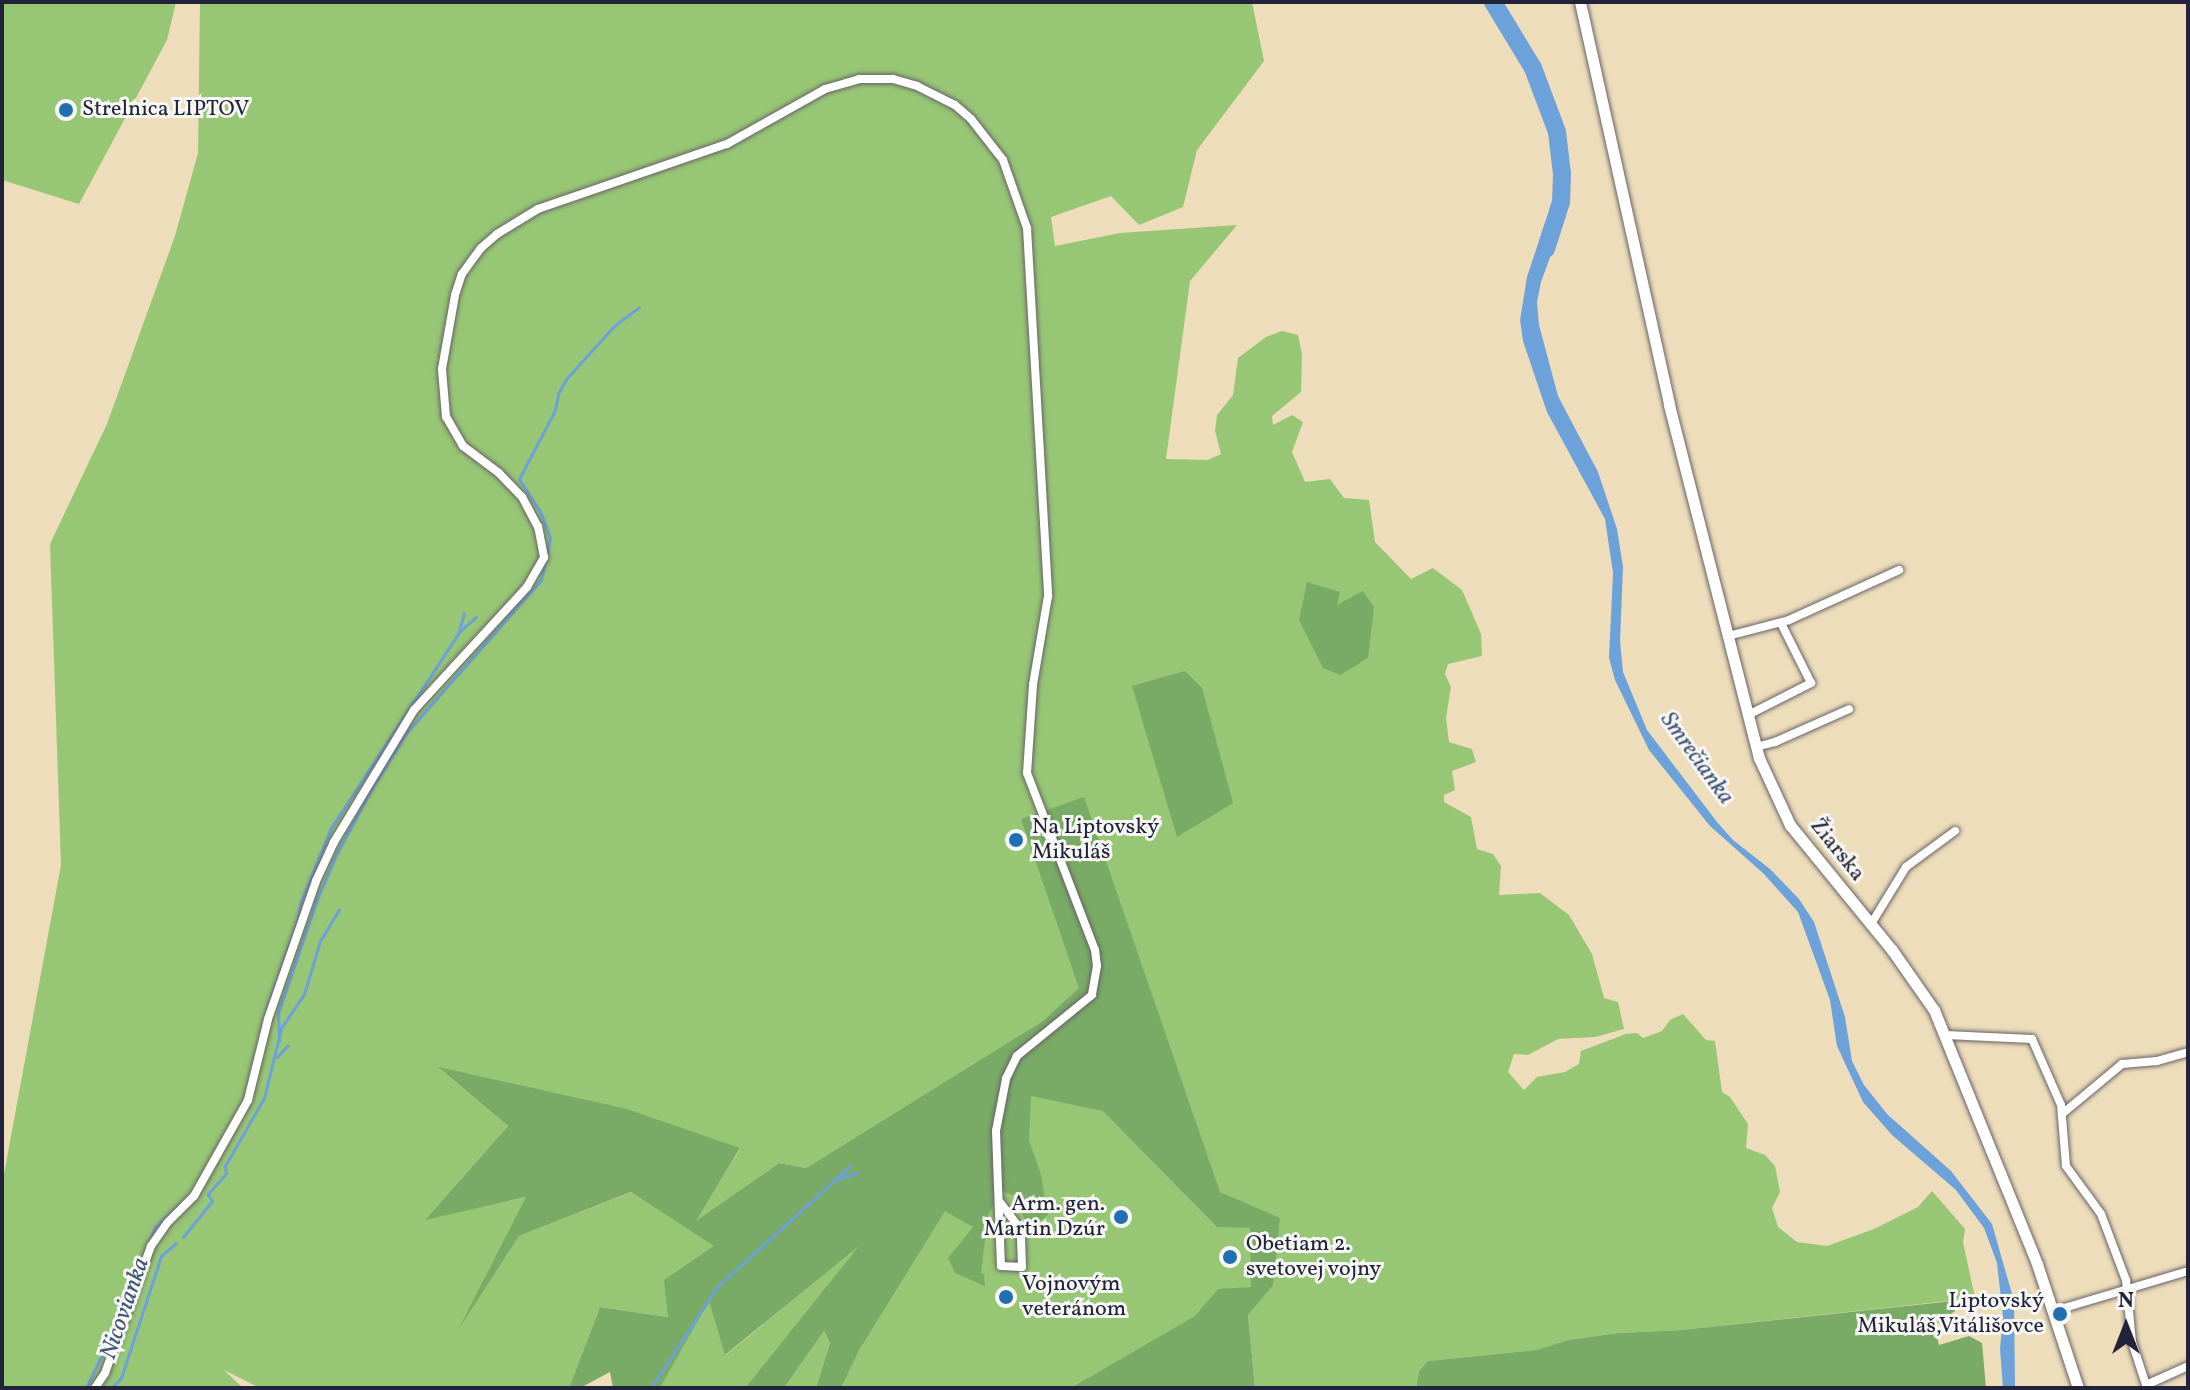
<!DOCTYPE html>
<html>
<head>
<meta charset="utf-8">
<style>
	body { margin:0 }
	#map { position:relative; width:2190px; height:1390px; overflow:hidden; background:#edddbb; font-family:Vollkorn,serif }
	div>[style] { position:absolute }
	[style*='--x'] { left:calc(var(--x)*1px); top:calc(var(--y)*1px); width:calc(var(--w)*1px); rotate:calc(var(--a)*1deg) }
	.green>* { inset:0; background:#97c675 }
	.forest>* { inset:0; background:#79ab66 }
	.water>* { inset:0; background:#6ca1d9 }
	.stream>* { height:3px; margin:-1.5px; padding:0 1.5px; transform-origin:1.5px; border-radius:1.5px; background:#6ca1d9 }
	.river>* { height:18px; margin:-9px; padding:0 9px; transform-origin:9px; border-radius:9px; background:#6ca1d9 }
	.roads { filter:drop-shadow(0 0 2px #696368) drop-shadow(0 0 2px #696368) }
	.street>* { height:8px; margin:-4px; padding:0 4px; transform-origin:4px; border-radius:4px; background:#fff }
	.secondary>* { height:11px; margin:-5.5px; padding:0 5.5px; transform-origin:5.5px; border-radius:5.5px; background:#fff }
	.dots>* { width:22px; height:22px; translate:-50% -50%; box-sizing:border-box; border:4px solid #f6f6f2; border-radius:50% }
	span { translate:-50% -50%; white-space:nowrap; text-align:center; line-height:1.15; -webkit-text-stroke:6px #f6f6f2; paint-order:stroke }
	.poi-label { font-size:22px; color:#22223b }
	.left { translate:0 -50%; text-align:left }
	.right { translate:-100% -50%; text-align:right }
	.street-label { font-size:22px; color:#22223b }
	.water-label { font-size:24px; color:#40557a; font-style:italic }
	.frame { position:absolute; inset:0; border:4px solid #22223b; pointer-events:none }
	.north { position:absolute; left:2086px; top:1286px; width:80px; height:80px; -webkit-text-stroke:6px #f6f6f2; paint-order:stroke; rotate:0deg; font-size:22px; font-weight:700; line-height:32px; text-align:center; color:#22223b }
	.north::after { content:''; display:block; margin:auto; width:28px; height:36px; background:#22223b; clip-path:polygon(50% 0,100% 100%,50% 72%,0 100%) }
</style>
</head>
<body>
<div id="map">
	<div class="green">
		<div style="clip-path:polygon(2px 2px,176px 2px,167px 40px,79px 204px,2px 180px)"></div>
		<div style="clip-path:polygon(200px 2px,1252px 2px,1264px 61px,1197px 150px,1183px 207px,1139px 225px,1111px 196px,1051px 217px,1055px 246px,1120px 233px,1237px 225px,1190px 281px,1166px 459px,1208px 460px,1221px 454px,1215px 431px,1217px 415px,1233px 395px,1238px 358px,1266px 337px,1282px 331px,1298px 335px,1302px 354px,1301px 392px,1272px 416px,1273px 425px,1292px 415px,1303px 422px,1292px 452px,1305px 482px,1330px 479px,1344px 498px,1369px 500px,1375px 542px,1411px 579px,1433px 568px,1462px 590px,1481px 634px,1482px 656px,1448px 664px,1445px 674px,1451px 687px,1446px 718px,1449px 742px,1472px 749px,1476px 762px,1452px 771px,1455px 790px,1444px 795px,1444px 802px,1471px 817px,1477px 849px,1493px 854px,1501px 866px,1499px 895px,1540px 893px,1569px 915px,1592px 954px,1604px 998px,1618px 1002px,1624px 1029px,1595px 1037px,1558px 1039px,1528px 1055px,1514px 1054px,1508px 1072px,1524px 1090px,1537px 1077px,1565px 1072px,1579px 1064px,1581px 1051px,1626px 1034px,1637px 1033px,1643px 1038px,1662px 1031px,1670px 1020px,1683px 1014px,1706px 1040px,1715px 1041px,1722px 1092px,1730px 1097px,1748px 1124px,1746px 1148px,1765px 1155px,1775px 1166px,1780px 1192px,1772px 1208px,1778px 1227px,1797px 1242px,1827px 1246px,1874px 1229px,1918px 1207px,1932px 1191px,1965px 1229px,1963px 1242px,1975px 1298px,1681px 1330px,1618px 1333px,1568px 1340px,1536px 1350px,1428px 1361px,1419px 1371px,1416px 1388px,1255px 1388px,1248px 1315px,1258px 1302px,1138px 1388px,841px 1388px,1011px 1041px,806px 1168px,779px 1163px,694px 1223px,740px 1149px,440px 1069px,508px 1126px,426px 1219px,527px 1197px,464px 1319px,519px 1236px,632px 1192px,715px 1246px,669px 1317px,600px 1307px,569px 1388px,260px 1388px,224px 1370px,243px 1388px,2px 1388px,2px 1185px,61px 865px,50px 544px,107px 424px,175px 236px,198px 153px)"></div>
		<div style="clip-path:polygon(863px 1242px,748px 1388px,660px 1388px,709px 1300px,726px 1355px)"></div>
		<div style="clip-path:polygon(824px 1331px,830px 1343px,816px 1388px,784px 1388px)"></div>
	</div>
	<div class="forest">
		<div style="clip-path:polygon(1307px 582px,1340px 592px,1337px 605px,1363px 591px,1374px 607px,1368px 658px,1340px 675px,1323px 668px,1299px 620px)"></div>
		<div style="clip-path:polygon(1185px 671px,1202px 688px,1233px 803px,1177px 837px,1132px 686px)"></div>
		<div style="clip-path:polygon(1084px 797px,1220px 1192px,1280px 1218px,1273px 1285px,1248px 1315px,1255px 1388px,1071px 1388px,1195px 1316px,1218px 1289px,1251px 1287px,1250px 1228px,1217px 1227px,1103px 1111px,1031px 1096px,1029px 1140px,1041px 1175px,1048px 1215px,1029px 1229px,1014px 1196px,1001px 1190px,988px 1215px,981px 1273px,984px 1274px,985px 1286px,955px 1273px,948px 1258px,973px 1227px,945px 1211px,861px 1347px,841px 1388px,816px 1388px,830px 1343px,824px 1331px,784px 1388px,747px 1386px,859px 1246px,725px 1355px,709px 1301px,660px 1388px,613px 1388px,610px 1372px,580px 1388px,569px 1388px,600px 1307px,668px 1317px,664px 1280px,714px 1246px,631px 1192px,519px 1236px,458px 1330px,526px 1197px,425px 1220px,508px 1126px,438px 1067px,627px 1109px,740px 1148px,696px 1221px,779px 1163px,806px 1168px,1043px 1021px,1079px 988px,1021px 819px)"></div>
		<div style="clip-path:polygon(1953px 1301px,1955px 1311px,1934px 1326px,1939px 1345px,1969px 1336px,1982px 1343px,1986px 1388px,1416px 1388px,1419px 1371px,1428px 1361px,1536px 1350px,1568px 1340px,1618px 1333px,1681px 1330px)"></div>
	</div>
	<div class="water">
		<div style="clip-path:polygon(1545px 223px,1560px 230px,1541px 282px,1537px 302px,1539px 325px,1558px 396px,1598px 472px,1617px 529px,1623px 567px,1620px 641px,1623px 672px,1647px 730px,1717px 822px,1733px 840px,1770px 869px,1799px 899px,1814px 922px,1845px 1017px,1852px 1061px,1864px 1085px,1887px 1114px,1951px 1171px,1992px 1224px,2014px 1301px,2015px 1388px,2003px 1388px,2000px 1349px,2003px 1317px,1997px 1263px,1984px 1228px,1956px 1190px,1892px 1135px,1863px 1102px,1837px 1046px,1830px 1000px,1798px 912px,1764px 874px,1710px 826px,1649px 750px,1615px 680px,1609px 658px,1613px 573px,1605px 519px,1547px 412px,1523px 341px,1520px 320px,1527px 277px)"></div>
	</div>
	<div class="stream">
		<div style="--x:458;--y:633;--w:24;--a:-42"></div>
		<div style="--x:298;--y:919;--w:15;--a:-82"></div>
		<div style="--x:300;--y:904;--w:82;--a:-67.8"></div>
		<div style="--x:331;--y:828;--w:232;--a:-56.8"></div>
		<div style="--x:458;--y:634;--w:22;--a:-74"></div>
		<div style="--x:267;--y:1009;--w:96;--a:-71.2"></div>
		<div style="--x:279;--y:1041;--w:28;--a:-92"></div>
		<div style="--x:278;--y:1013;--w:120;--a:-71.1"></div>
		<div style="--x:317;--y:899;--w:48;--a:-66.6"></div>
		<div style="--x:336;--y:855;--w:76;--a:-61.8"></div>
		<div style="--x:372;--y:788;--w:66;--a:-58"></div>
		<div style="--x:407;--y:732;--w:203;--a:-48.6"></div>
		<div style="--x:541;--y:580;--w:43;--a:-77.9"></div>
		<div style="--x:550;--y:538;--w:27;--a:-110"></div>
		<div style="--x:541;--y:513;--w:40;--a:-122.9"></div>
		<div style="--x:519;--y:479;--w:78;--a:-62.4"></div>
		<div style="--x:555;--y:410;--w:16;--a:-79"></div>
		<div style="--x:558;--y:394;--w:17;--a:-62"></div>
		<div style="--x:566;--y:379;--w:72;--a:-47.8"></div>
		<div style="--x:614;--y:326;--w:31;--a:-37"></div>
		<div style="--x:277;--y:1057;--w:16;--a:-47"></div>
		<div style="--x:838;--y:1179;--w:20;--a:-18"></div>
		<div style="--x:183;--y:1237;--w:46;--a:-51.1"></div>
		<div style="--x:212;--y:1201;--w:8;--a:-120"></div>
		<div style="--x:208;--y:1194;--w:28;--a:-49"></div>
		<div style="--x:226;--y:1173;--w:7;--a:-98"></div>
		<div style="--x:225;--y:1166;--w:78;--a:-60.2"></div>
		<div style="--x:264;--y:1098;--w:72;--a:-76.3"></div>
		<div style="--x:281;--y:1028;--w:41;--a:-55.9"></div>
		<div style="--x:304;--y:994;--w:55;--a:-73.2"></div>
		<div style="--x:320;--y:941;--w:37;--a:-59"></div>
		<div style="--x:86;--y:1388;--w:74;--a:-64.5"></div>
		<div style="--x:118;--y:1321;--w:101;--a:-68.5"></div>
		<div style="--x:155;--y:1227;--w:33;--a:-43"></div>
		<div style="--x:111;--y:1388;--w:14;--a:-45"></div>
		<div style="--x:121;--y:1378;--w:128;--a:-71.8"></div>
		<div style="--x:161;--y:1256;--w:20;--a:-41"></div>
		<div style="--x:651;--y:1388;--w:121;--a:-56.8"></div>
		<div style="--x:717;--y:1287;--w:180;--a:-42.3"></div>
	</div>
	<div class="river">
		<div style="--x:1493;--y:2;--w:77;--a:58.8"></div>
		<div style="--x:1533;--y:68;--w:68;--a:69.4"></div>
		<div style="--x:1557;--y:132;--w:42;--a:83.2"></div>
		<div style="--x:1562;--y:174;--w:28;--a:92"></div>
		<div style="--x:1561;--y:202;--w:49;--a:107.7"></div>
	</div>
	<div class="roads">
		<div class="street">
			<div style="--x:1728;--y:636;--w:63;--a:-14.7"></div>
			<div style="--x:1789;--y:620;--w:121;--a:-24.4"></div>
			<div style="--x:1748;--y:715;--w:71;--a:-26.9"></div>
			<div style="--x:1811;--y:683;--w:67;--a:-116.6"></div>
			<div style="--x:1756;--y:747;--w:20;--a:-15"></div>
			<div style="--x:1775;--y:742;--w:81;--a:-24"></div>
			<div style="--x:1871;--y:924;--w:67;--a:-58.4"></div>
			<div style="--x:1906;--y:867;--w:61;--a:-36.3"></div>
			<div style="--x:1946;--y:1035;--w:86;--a:2.7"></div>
			<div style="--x:2032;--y:1039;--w:72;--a:66.3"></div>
			<div style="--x:2061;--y:1105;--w:61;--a:85.3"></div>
			<div style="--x:2066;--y:1166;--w:59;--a:53.9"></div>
			<div style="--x:2101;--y:1214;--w:71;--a:69.3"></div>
			<div style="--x:2126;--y:1280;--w:62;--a:84.5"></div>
			<div style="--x:2132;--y:1342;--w:48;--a:71.9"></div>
			<div style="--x:2062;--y:1114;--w:78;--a:-39.8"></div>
			<div style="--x:2122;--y:1064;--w:35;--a:-5"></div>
			<div style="--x:2157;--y:1061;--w:32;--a:-16"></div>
			<div style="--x:2054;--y:1311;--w:140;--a:-16.6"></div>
			<div style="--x:2146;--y:1385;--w:46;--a:-24.3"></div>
			<div style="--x:95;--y:1388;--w:18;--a:-56"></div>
			<div style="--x:105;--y:1373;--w:135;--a:-70.1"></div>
			<div style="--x:151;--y:1246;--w:29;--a:-55"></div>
			<div style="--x:168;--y:1222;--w:37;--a:-45"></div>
			<div style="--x:194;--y:1196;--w:110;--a:-60.6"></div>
			<div style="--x:248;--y:1100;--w:83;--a:-76.1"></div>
			<div style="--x:268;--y:1019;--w:146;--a:-70.8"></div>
			<div style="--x:316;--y:881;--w:43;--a:-65.2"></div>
			<div style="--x:334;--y:842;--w:154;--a:-58.8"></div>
			<div style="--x:414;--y:710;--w:167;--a:-47.4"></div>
			<div style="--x:527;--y:587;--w:34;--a:-60"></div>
			<div style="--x:544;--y:557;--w:31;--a:-101"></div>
			<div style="--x:538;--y:527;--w:34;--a:-118"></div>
			<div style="--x:522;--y:497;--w:33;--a:-134"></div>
			<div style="--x:499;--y:473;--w:45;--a:-143.1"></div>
			<div style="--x:463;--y:446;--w:34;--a:-120"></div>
			<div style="--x:446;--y:417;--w:48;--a:-94.8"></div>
			<div style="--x:442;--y:369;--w:75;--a:-80"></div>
			<div style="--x:455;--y:295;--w:22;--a:-72"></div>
			<div style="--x:462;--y:274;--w:32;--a:-54"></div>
			<div style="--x:481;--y:248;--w:21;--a:-41"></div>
			<div style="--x:497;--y:234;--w:48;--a:-31.4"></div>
			<div style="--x:538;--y:209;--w:200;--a:-19"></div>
			<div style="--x:727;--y:144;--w:112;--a:-29.3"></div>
			<div style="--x:825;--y:89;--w:35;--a:-16"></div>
			<div style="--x:859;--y:79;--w:34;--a:0"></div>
			<div style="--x:893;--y:79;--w:25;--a:16"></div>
			<div style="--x:917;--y:86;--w:42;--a:26.6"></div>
			<div style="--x:955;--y:105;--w:21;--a:41"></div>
			<div style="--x:971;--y:119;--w:52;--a:52"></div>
			<div style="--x:1003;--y:160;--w:72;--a:70.6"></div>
			<div style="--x:1027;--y:228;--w:369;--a:86.7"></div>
			<div style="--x:1048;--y:596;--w:90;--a:99.6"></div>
			<div style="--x:1033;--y:685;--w:88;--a:93.9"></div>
			<div style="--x:1027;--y:773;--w:190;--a:69"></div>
			<div style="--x:1095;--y:950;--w:16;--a:83"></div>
			<div style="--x:1097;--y:966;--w:29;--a:100"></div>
			<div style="--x:1092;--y:995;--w:97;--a:140.9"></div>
			<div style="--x:1017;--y:1056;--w:25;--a:116"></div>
			<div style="--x:1006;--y:1079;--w:53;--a:100.9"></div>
			<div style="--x:996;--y:1131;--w:135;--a:87.9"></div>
			<div style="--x:1001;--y:1266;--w:21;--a:3"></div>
			<div style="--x:1022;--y:1267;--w:37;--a:-92"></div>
			<div style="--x:1021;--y:1230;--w:34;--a:-127"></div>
		</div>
		<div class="secondary">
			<div style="--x:1580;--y:2;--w:413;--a:77.5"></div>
			<div style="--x:1669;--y:405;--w:364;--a:75.7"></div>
			<div style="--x:1759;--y:758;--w:74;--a:65.2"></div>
			<div style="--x:1790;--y:825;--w:161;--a:50.8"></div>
			<div style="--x:1892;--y:950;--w:73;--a:55"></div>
			<div style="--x:1934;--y:1010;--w:274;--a:67.9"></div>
			<div style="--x:2037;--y:1264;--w:131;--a:71.7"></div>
		</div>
	</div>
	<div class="dots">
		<div style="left:66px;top:110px;background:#1f6fb2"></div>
		<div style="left:1016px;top:840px;background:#1f6fb2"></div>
		<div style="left:1121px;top:1217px;background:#1f6fb2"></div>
		<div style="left:1230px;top:1257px;background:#1f6fb2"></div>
		<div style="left:1006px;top:1297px;background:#1f6fb2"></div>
		<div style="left:2060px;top:1314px;background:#1f6fb2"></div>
	</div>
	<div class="poi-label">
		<span class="left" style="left:82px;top:110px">Strelnica LIPTOV</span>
		<span class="left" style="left:1032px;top:840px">Na Liptovský<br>Mikuláš</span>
		<span class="right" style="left:1105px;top:1217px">Arm. gen.<br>Martin Dzúr</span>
		<span class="left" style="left:1246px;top:1257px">Obetiam 2.<br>svetovej vojny</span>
		<span class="left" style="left:1022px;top:1297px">Vojnovým<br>veteránom</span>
		<span class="right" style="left:2044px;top:1314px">Liptovský<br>Mikuláš,Vitálišovce</span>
	</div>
	<div class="street-label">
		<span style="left:1837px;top:850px;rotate:51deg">Žiarska</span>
	</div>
	<div class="water-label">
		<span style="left:1696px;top:759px;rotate:54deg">Smrečianka</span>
		<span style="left:126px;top:1309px;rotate:-71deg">Nicovianka</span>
	</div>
	<div class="frame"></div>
	<div class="north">N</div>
</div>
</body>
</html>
